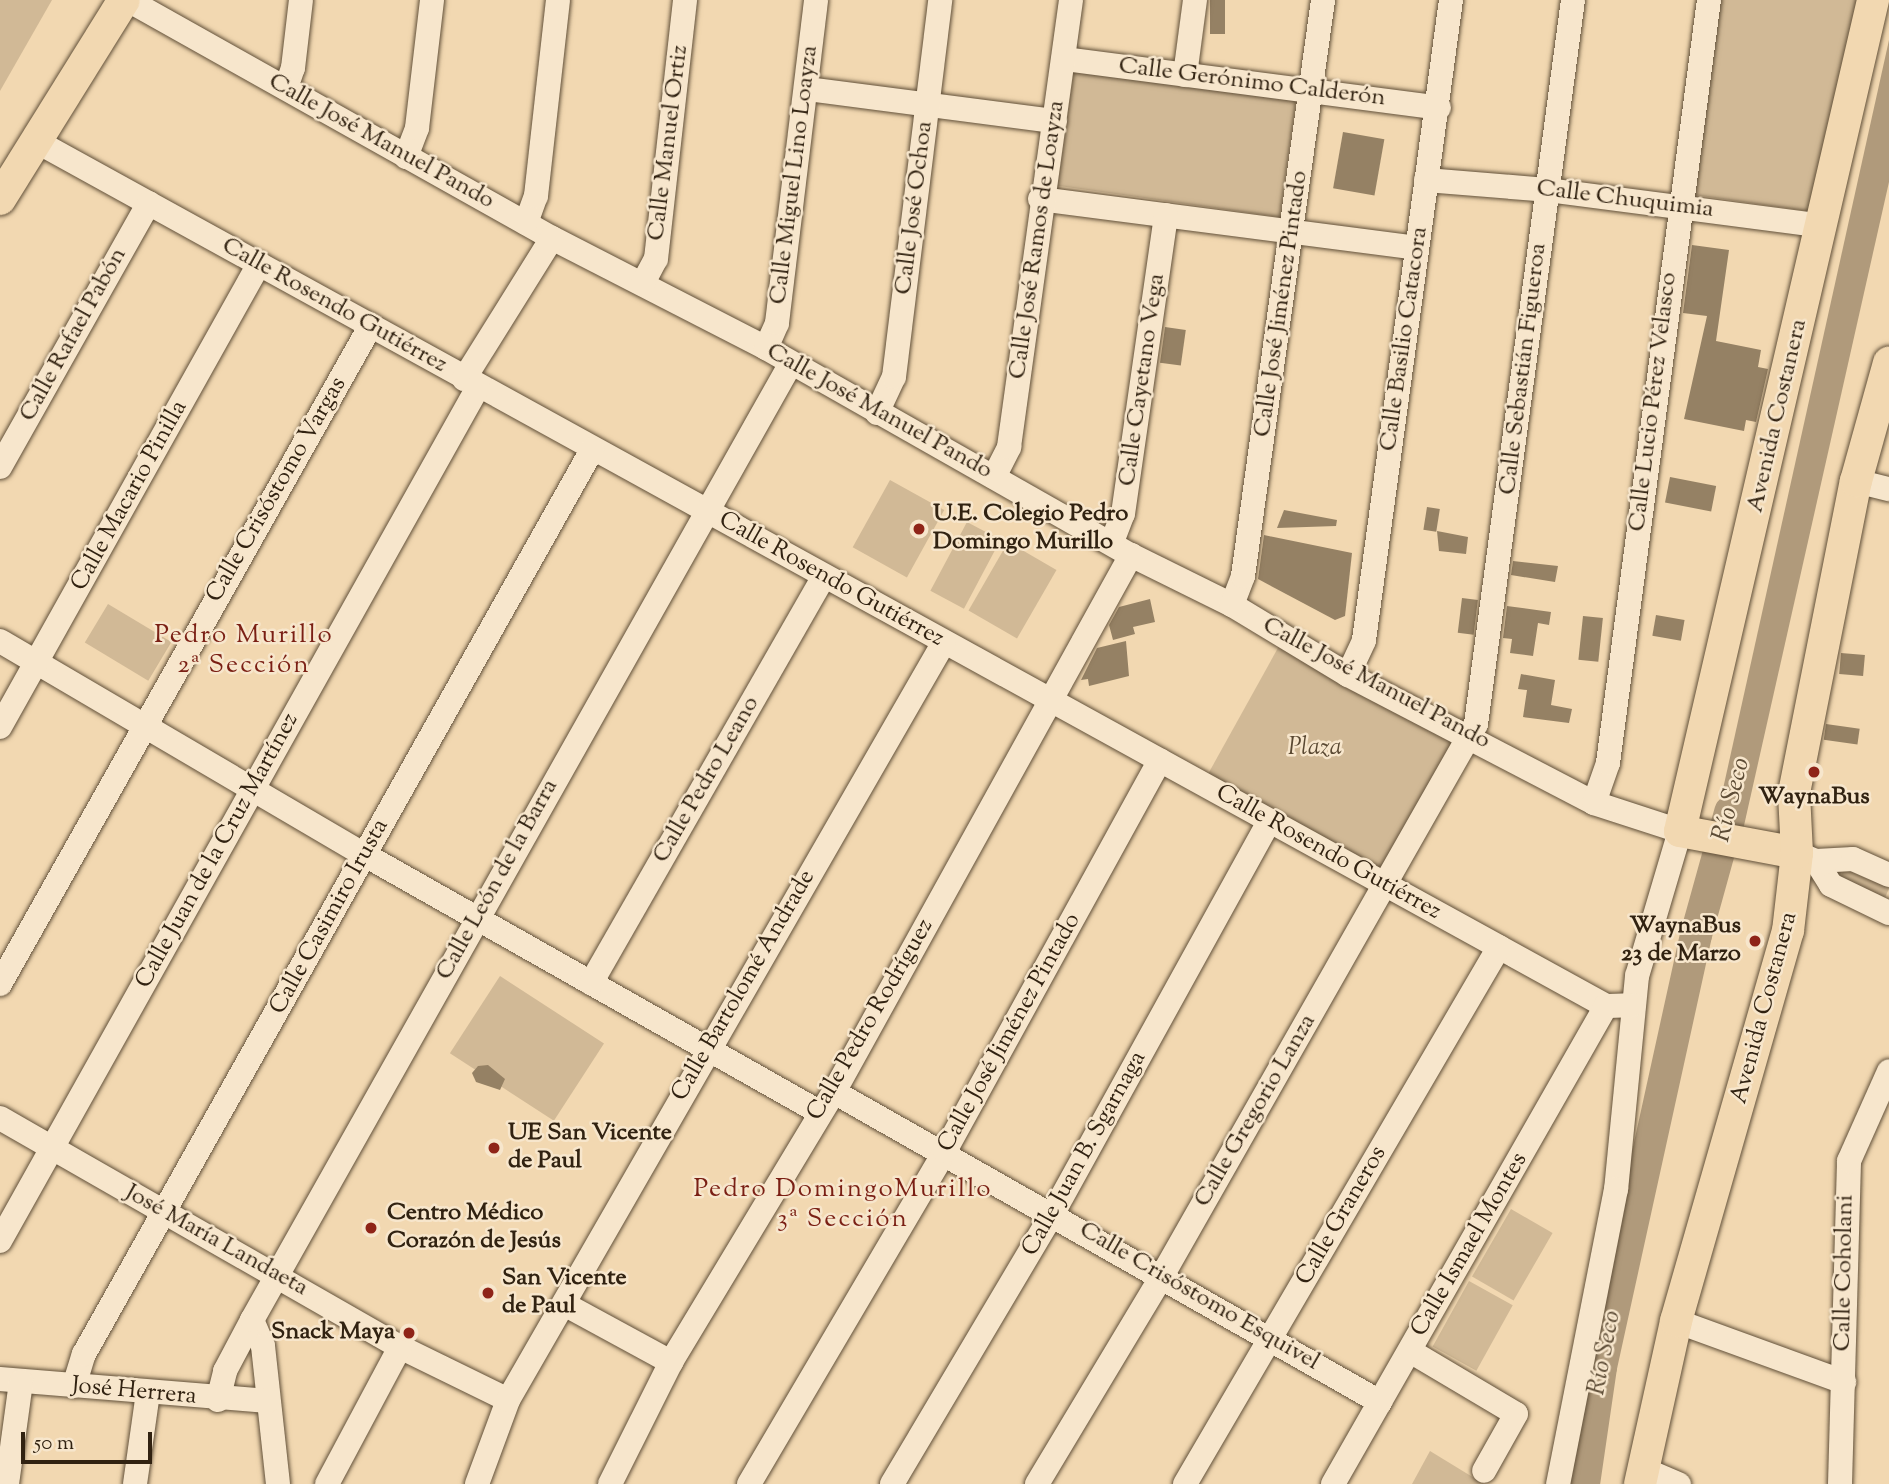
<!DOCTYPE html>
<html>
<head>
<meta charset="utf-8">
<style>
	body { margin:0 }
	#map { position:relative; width:1889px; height:1484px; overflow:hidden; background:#f2d8b1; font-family:"Sorts Mill Goudy",serif }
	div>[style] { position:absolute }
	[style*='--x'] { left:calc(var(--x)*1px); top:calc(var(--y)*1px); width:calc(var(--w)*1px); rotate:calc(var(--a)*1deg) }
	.green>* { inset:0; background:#d1b996; transform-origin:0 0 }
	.water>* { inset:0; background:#b09a7b }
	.river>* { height:32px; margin:-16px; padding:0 16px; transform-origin:16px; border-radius:16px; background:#b09a7b }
	.building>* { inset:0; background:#958164; transform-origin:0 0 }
	.roads { filter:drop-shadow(0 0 2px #615039) drop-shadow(0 0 2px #615039) }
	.minor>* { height:24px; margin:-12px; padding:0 12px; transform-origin:12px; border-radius:12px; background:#f7e6cc }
	.major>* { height:32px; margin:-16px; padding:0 16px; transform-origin:16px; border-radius:16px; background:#f2d8b1 }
	.dots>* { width:19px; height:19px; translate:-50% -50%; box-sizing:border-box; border:4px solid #f7e6cc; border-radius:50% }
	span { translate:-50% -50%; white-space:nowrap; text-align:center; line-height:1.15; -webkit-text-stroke:5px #f7e6cc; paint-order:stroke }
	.street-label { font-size:24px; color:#312211 }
	.poi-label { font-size:24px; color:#312211; font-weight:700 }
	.left { translate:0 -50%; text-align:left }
	.right { translate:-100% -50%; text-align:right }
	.park-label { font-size:24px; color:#594832; font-style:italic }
	.neighbourhood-label { font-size:26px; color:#7a1f14; letter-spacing:2px }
	.water-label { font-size:26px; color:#5d4c36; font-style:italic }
	.scale { position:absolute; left:21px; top:1432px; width:131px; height:32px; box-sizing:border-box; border:4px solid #312211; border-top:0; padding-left:9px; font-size:21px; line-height:24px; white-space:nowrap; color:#312211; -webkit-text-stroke:5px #f7e6cc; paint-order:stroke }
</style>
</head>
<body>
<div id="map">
	<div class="green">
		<div style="clip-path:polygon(0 0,52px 0,0 91px)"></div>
		<div style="clip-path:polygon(1721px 0,1859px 0,1814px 212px,1695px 195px)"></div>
		<div style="left:1074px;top:70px;width:224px;height:117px;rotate:8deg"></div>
		<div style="left:890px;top:480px;width:62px;height:77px;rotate:29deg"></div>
		<div style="left:967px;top:522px;width:38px;height:78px;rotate:28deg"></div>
		<div style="left:1008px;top:542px;width:56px;height:79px;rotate:30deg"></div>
		<div style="left:108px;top:604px;width:74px;height:45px;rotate:31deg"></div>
		<div style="left:1279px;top:646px;width:201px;height:146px;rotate:29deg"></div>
		<div style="left:1844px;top:869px;width:49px;height:10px;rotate:23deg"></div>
		<div style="left:500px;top:976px;width:124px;height:92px;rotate:33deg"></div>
		<div style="left:1511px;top:1209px;width:48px;height:78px;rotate:30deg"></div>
		<div style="left:1469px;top:1281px;width:50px;height:75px;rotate:29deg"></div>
		<div style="clip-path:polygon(1430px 1451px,1484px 1484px,1412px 1484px)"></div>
	</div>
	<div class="water">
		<div style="clip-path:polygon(1889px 40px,1889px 182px,1743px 830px,1715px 825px)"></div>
	</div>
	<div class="river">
		<div style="--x:1584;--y:1484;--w:118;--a:-81.7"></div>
		<div style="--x:1601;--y:1367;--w:442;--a:-77.6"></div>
		<div style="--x:1696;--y:935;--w:128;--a:-74.5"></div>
	</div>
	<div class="building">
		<div style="left:1210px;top:0;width:15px;height:34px"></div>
		<div style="left:1343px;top:132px;width:42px;height:57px;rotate:10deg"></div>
		<div style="clip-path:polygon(1692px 245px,1729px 250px,1716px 341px,1761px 350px,1758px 367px,1768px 369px,1756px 422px,1746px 420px,1744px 431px,1684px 419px,1707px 316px,1683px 313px)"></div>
		<div style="left:1165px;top:327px;width:21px;height:36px;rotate:8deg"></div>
		<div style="left:1670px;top:477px;width:47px;height:26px;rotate:11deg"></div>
		<div style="left:1427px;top:507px;width:13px;height:23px;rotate:9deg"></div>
		<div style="clip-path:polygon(1284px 510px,1337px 520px,1336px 526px,1277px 528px)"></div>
		<div style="clip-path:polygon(1437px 531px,1468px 537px,1466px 554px,1439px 551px)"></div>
		<div style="clip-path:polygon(1264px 535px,1352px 553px,1345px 616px,1335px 620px,1258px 579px)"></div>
		<div style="clip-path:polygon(1513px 561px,1558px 566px,1555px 582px,1511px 575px)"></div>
		<div style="left:1462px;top:598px;width:16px;height:35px;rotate:7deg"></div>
		<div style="clip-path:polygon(1150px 599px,1155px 622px,1133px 627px,1135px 634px,1113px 640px,1109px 625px,1119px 607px)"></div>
		<div style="clip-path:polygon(1507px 606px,1551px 612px,1549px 625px,1538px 623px,1533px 656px,1510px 653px,1512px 639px,1503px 638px)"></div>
		<div style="left:1656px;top:615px;width:29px;height:21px;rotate:10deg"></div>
		<div style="left:1583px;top:616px;width:20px;height:44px;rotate:6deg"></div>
		<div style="clip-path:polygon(1126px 641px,1129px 676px,1089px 686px,1088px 679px,1081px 680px,1097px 648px)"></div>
		<div style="left:1841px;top:653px;width:24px;height:21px;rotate:5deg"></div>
		<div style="clip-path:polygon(1521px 674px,1555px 680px,1551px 705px,1572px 709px,1569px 723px,1523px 717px,1527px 690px,1518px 689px)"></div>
		<div style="left:1826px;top:724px;width:34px;height:16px;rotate:8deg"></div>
		<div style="clip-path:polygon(488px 1065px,505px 1079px,500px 1090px,476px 1082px,472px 1073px,478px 1066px)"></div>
	</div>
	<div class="roads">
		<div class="minor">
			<div style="--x:128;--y:0;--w:486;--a:29.3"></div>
			<div style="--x:552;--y:238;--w:241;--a:27.2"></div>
			<div style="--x:766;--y:348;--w:420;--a:29.6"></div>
			<div style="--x:1131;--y:555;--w:113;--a:26.3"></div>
			<div style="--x:1232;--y:605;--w:135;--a:31.1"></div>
			<div style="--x:1348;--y:675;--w:277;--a:27.5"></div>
			<div style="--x:1594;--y:803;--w:90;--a:18"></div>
			<div style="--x:1680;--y:831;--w:151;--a:106.5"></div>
			<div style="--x:1637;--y:976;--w:214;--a:95.6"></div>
			<div style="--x:1616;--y:1189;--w:301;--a:101.1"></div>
			<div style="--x:1064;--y:59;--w:378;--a:7.4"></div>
			<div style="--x:1185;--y:75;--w:76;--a:-82.4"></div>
			<div style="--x:286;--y:88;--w:21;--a:-71"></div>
			<div style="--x:293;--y:68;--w:68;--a:-83.3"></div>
			<div style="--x:807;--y:89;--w:250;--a:7.4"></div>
			<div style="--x:34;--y:140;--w:1795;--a:28.85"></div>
			<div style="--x:1606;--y:1006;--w:26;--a:-2"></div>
			<div style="--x:406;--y:157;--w:31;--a:-69"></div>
			<div style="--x:417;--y:128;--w:129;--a:-83.3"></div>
			<div style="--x:1426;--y:180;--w:121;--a:4.7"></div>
			<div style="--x:1547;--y:190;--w:278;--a:7.4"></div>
			<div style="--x:1040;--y:199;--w:380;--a:7.4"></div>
			<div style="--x:526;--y:223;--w:29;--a:-70"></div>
			<div style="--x:536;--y:196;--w:197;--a:-83.6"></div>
			<div style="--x:643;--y:283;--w:27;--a:-62"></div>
			<div style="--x:656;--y:259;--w:261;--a:-83.6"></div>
			<div style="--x:766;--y:348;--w:27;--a:-66"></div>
			<div style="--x:777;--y:323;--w:325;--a:-83.1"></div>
			<div style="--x:464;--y:379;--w:166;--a:-58"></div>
			<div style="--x:877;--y:413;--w:40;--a:-65"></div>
			<div style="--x:894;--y:377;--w:380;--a:-83"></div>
			<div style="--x:0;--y:467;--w:303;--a:-60.6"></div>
			<div style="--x:994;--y:477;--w:34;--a:-63"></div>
			<div style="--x:1009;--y:447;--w:451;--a:-82.1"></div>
			<div style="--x:1856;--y:481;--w:34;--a:14"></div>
			<div style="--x:1112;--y:542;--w:30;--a:-69"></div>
			<div style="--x:1123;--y:514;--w:302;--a:-81.8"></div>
			<div style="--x:1232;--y:605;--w:31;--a:-69"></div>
			<div style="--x:1243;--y:576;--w:582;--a:-82.09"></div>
			<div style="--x:0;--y:641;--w:423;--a:30.4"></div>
			<div style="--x:365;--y:855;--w:522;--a:29.51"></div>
			<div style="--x:1348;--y:675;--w:38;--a:-65"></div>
			<div style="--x:1364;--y:640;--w:646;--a:-82.26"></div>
			<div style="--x:0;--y:727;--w:531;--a:-60.78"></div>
			<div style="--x:1594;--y:803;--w:42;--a:-70.7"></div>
			<div style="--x:1608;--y:763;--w:770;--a:-82.46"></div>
			<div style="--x:1797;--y:853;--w:21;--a:23"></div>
			<div style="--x:1816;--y:861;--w:37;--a:-3"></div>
			<div style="--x:1853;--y:859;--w:39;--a:24"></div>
			<div style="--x:1816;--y:861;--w:28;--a:58"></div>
			<div style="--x:1831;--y:885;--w:64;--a:25.8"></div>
			<div style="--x:591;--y:983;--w:469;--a:-60.2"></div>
			<div style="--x:0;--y:984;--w:756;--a:-60.62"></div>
			<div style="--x:834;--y:1092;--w:628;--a:29.59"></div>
			<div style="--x:0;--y:1118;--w:461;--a:29.8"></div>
			<div style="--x:400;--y:1347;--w:120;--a:26.1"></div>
			<div style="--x:0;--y:1241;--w:979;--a:-60.76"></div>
			<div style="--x:564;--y:1304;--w:122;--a:28.5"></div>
			<div style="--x:252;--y:1320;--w:28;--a:67"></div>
			<div style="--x:263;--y:1346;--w:139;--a:83.8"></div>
			<div style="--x:1676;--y:1321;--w:179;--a:20"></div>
			<div style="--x:1410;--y:1351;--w:123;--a:30.7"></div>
			<div style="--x:1516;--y:1414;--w:65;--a:119.3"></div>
			<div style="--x:0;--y:1379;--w:269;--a:4.7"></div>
			<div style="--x:74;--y:1386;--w:34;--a:-73"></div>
			<div style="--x:84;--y:1354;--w:1037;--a:-60.67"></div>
			<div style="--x:218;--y:1400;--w:30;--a:-76"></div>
			<div style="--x:225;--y:1371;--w:58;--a:-62.1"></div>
			<div style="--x:252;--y:1320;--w:1096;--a:-60.61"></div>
			<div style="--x:1643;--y:1469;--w:39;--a:23"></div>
			<div style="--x:7;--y:1484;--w:103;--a:-82.2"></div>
			<div style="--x:135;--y:1484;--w:92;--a:-81.9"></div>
			<div style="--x:327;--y:1484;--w:155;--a:-61.9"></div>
			<div style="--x:477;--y:1484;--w:90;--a:-69.7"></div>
			<div style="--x:508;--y:1400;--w:874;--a:-60.09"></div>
			<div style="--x:610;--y:1484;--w:136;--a:-63.4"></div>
			<div style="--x:671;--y:1362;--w:315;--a:-58.9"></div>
			<div style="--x:834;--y:1092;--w:614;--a:-61.05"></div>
			<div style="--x:749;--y:1484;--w:386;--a:-59.5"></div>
			<div style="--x:945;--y:1151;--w:446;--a:-61.2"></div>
			<div style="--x:892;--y:1484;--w:315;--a:-59.3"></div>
			<div style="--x:1053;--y:1213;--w:448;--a:-61.1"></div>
			<div style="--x:1037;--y:1484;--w:243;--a:-59"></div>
			<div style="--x:1162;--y:1276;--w:635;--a:-60.37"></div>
			<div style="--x:1476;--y:724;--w:730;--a:-82.37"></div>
			<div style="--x:1185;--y:1484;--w:622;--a:-59.68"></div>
			<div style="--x:1333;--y:1484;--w:550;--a:-60.27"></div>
			<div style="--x:1840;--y:1484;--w:323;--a:-88.4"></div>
			<div style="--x:1849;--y:1161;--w:98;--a:-66"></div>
		</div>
		<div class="major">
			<div style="--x:0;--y:199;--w:234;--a:-58.1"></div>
			<div style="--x:1797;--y:853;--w:119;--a:-169.4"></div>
			<div style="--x:1680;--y:831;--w:853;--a:-76.92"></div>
			<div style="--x:1640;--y:1484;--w:167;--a:-77.5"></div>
			<div style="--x:1676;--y:1321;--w:406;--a:-74"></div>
			<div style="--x:1788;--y:931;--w:79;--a:-83.4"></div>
			<div style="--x:1797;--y:853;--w:60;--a:-92.9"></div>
			<div style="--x:1794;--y:793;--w:318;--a:-78.8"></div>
			<div style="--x:1856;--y:481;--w:123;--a:-74.4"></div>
		</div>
	</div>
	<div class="dots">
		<div style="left:919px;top:529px;background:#8f2418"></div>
		<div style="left:1814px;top:772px;background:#8f2418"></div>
		<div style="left:1755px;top:941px;background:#8f2418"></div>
		<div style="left:494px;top:1148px;background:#8f2418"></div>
		<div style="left:371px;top:1228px;background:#8f2418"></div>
		<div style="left:488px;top:1293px;background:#8f2418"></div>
		<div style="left:409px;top:1333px;background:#8f2418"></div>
	</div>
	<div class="street-label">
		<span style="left:1252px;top:83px;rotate:7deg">Calle Gerónimo Calderón</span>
		<span style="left:381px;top:142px;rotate:29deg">Calle José Manuel Pando</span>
		<span style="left:669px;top:143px;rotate:-83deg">Calle Manuel Ortiz</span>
		<span style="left:795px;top:175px;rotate:-83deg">Calle Miguel Lino Loayza</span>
		<span style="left:1625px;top:200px;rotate:7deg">Calle Chuquimia</span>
		<span style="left:915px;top:208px;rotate:-83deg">Calle José Ochoa</span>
		<span style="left:1038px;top:240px;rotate:-82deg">Calle José Ramos de Loayza</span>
		<span style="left:1282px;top:304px;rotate:-82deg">Calle José Jiménez Pintado</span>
		<span style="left:334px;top:306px;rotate:29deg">Calle Rosendo Gutiérrez</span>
		<span style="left:74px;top:335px;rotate:-61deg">Calle Rafael Pabón</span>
		<span style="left:1405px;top:339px;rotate:-82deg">Calle Basilio Catacora</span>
		<span style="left:1524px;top:369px;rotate:-83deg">Calle Sebastián Figueroa</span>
		<span style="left:1143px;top:380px;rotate:-82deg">Calle Cayetano Vega</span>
		<span style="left:1654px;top:402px;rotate:-83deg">Calle Lucio Pérez Velasco</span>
		<span style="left:879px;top:412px;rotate:29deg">Calle José Manuel Pando</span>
		<span style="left:1778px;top:416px;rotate:-77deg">Avenida Costanera</span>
		<span style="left:277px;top:490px;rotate:-60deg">Calle Crisóstomo Vargas</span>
		<span style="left:130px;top:496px;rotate:-61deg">Calle Macario Pinilla</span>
		<span style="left:831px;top:580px;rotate:29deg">Calle Rosendo Gutiérrez</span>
		<span style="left:1376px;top:684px;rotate:28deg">Calle José Manuel Pando</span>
		<span style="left:707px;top:780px;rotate:-60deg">Calle Pedro Leano</span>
		<span style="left:218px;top:851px;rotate:-61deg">Calle Juan de la Cruz Martínez</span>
		<span style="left:1328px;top:853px;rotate:29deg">Calle Rosendo Gutiérrez</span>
		<span style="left:498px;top:880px;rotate:-61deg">Calle León de la Barra</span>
		<span style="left:330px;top:917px;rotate:-61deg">Calle Casimiro Irusta</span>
		<span style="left:744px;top:986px;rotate:-60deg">Calle Bartolomé Andrade</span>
		<span style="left:1765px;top:1008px;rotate:-75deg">Avenida Costanera</span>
		<span style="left:871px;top:1020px;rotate:-60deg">Calle Pedro Rodríguez</span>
		<span style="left:1010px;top:1033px;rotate:-61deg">Calle José Jiménez Pintado</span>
		<span style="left:1256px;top:1111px;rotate:-60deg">Calle Gregorio Lanza</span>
		<span style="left:1085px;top:1154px;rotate:-61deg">Calle Juan B. Sgarnaga</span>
		<span style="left:1342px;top:1216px;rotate:-60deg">Calle Graneros</span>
		<span style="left:216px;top:1241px;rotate:29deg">José María Landaeta</span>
		<span style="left:1470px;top:1245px;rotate:-60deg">Calle Ismael Montes</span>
		<span style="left:1845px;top:1273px;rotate:-89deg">Calle Coholani</span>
		<span style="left:1199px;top:1297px;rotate:30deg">Calle Crisóstomo Esquivel</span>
		<span style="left:134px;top:1392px;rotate:5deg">José Herrera</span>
	</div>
	<div class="poi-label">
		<span class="left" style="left:933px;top:529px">U.E. Colegio Pedro<br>Domingo Murillo</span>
		<span style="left:1814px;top:798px">WaynaBus</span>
		<span class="right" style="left:1741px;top:941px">WaynaBus<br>23 de Marzo</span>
		<span class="left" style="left:508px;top:1148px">UE San Vicente<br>de Paul</span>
		<span class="left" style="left:387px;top:1228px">Centro Médico<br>Corazón de Jesús</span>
		<span class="left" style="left:502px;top:1293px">San Vicente<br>de Paul</span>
		<span class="right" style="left:395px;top:1333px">Snack Maya</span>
	</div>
	<div class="park-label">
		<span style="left:1315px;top:749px">Plaza</span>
	</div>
	<div class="neighbourhood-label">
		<span style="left:244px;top:651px">Pedro Murillo<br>2ª Sección</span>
		<span style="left:843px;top:1205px">Pedro DomingoMurillo<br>3ª Sección</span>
	</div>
	<div class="water-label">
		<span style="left:1732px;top:800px;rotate:-76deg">Río Seco</span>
		<span style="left:1605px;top:1353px;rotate:-79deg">Río Seco</span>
	</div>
	<div class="scale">50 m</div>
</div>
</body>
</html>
